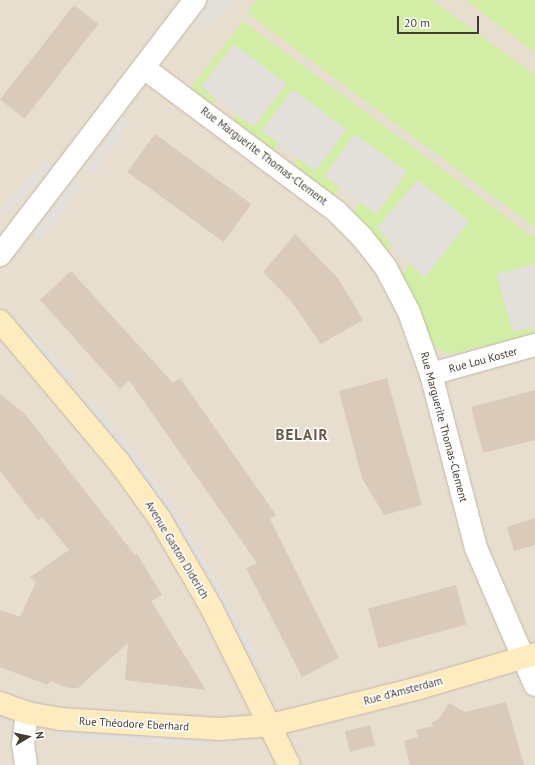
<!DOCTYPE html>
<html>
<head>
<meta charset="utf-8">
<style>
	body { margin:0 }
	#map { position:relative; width:535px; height:765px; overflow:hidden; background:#f3ede2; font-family:"PT Sans",sans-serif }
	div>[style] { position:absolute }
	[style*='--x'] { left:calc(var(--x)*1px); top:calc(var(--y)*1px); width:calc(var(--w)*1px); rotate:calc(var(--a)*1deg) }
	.residential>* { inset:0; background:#e8decf; transform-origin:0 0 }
	.green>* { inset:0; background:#d2eda5 }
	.parking>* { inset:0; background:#e3dfdb; transform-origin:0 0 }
	.building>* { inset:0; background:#d9cab9; transform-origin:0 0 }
	.roads { filter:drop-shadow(0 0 1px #c2b7a7) drop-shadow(0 0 1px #c2b7a7) }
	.street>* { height:22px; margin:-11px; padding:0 11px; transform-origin:11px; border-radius:11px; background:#fff }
	.secondary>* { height:22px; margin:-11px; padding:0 11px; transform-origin:11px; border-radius:11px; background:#ffebc0 }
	span { translate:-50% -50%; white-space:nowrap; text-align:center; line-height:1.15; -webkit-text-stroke:3px #fff; paint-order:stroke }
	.street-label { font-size:11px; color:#453c32 }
	.district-label { font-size:15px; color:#695948; font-weight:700; letter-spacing:1px }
	.north { position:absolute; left:8px; top:717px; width:40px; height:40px; -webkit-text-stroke:3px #fff; paint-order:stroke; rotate:81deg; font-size:11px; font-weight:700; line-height:16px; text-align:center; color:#453c32 }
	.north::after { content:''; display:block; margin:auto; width:14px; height:18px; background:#453c32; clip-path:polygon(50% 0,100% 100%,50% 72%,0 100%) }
	.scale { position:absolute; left:397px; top:16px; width:82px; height:18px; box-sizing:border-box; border:2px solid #453c32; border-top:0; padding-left:5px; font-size:12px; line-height:14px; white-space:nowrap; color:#453c32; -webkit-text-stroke:3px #fff; paint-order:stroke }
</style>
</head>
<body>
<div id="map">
	<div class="residential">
		<div style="left:0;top:0;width:535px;height:765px"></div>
	</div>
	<div class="green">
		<div style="clip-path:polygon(257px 0,432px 0,535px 75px,535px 227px,247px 13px)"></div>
		<div style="clip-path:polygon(466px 0,535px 0,535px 52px)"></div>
		<div style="clip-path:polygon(243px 21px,535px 238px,535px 264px,497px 274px,513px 332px,532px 327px,534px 334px,450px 354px,441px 351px,433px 343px,402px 276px,410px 262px,425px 277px,469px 221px,378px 228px,393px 244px,386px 252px,353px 213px,361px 202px,377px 214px,407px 172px,325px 176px,340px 187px,334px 195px,294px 164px,299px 157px,316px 170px,347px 129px,263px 131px,279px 142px,274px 150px,233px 119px,237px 114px,254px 127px,234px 44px,201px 87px,217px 99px,213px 104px,191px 88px)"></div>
	</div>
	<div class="parking">
		<div style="clip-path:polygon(210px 0,233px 0,217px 23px,191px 26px)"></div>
		<div style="left:234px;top:44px;width:66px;height:54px;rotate:37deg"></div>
		<div style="left:293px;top:89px;width:67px;height:52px;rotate:37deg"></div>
		<div style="left:123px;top:117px;width:9px;height:66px;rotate:36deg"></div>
		<div style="left:355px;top:134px;width:64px;height:52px;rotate:36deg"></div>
		<div style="left:47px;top:161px;width:8px;height:68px;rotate:45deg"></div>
		<div style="left:74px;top:180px;width:9px;height:68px;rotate:36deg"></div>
		<div style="clip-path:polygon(418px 180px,469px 221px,424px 278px,377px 228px)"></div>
		<div style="clip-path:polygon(535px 264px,535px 326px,513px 332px,497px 274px)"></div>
		<div style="left:30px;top:331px;width:64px;height:7px;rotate:47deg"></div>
		<div style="clip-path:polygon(92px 399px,146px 466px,184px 522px,258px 657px,254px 664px,220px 598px,177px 527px,139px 469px,85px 403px)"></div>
		<div style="left:61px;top:730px;width:148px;height:7px;rotate:4deg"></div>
	</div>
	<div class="building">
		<div style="left:74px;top:5px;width:31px;height:120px;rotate:38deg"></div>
		<div style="left:155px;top:134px;width:119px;height:47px;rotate:36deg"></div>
		<div style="clip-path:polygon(295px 234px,338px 278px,363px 320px,321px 344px,291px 301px,263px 272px)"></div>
		<div style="clip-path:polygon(71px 271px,173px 383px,180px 378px,276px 515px,270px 519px,339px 658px,302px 677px,246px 568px,257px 563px,129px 380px,120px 389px,40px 300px)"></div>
		<div style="clip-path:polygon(387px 378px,422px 505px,384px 515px,362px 478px,339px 391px)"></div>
		<div style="clip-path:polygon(535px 390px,535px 440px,483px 453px,471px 407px)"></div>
		<div style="clip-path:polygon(0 394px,25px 414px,135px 555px,137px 554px,162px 595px,151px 601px,206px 690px,125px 680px,128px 643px,78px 688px,68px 688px,50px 681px,48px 685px,0 667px,0 610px,20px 617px,36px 582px,30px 577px,69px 550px,42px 517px,38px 520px,0 471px)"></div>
		<div style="clip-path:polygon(535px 518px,535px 545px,514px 551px,507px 527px)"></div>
		<div style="left:456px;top:585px;width:41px;height:91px;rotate:75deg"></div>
		<div style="clip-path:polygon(506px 702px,524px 765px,410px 765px,404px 741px,418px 737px,416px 730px,433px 726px,432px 722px,439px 719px,449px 703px,465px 712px)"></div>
		<div style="left:370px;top:725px;width:21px;height:26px;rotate:76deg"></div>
	</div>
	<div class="roads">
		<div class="street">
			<div style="--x:144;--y:68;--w:241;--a:36.7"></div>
			<div style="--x:337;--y:212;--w:35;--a:45"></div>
			<div style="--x:362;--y:237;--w:39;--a:52"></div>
			<div style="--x:386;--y:268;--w:50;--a:62.4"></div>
			<div style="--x:409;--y:312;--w:66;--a:70.5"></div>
			<div style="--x:431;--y:374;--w:180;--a:75.5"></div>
			<div style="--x:476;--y:548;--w:149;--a:66.7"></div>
			<div style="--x:0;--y:255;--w:321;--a:-52.6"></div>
			<div style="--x:431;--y:374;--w:108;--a:-15.6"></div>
			<div style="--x:26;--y:765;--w:21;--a:-98"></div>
			<div style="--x:23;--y:744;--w:31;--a:-83"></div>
		</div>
		<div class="secondary">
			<div style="--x:0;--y:321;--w:183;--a:49.9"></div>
			<div style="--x:118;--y:461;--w:72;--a:54.1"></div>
			<div style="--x:160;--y:519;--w:102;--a:59.9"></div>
			<div style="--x:211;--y:607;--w:176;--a:63.7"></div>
			<div style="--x:0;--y:703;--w:29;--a:20"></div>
			<div style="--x:27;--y:713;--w:35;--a:10"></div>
			<div style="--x:61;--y:719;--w:158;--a:3.6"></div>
			<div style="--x:219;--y:729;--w:52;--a:-4.4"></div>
			<div style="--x:271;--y:725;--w:153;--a:-14"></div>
			<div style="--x:419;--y:688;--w:121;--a:-16.3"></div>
		</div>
	</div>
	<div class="street-label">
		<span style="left:264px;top:156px;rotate:37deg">Rue Marguerite Thomas-Clement</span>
		<span style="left:483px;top:360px;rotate:-15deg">Rue Lou Koster</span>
		<span style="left:444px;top:427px;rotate:75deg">Rue Marguerite Thomas-Clement</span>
		<span style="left:177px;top:550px;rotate:59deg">Avenue Gaston Diderich</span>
		<span style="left:403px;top:691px;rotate:-15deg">Rue d'Amsterdam</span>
		<span style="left:134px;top:724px;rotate:3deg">Rue Théodore Eberhard</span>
	</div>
	<div class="district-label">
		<span style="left:302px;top:435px">BELAIR</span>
	</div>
	<div class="north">N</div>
	<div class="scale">20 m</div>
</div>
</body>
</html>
